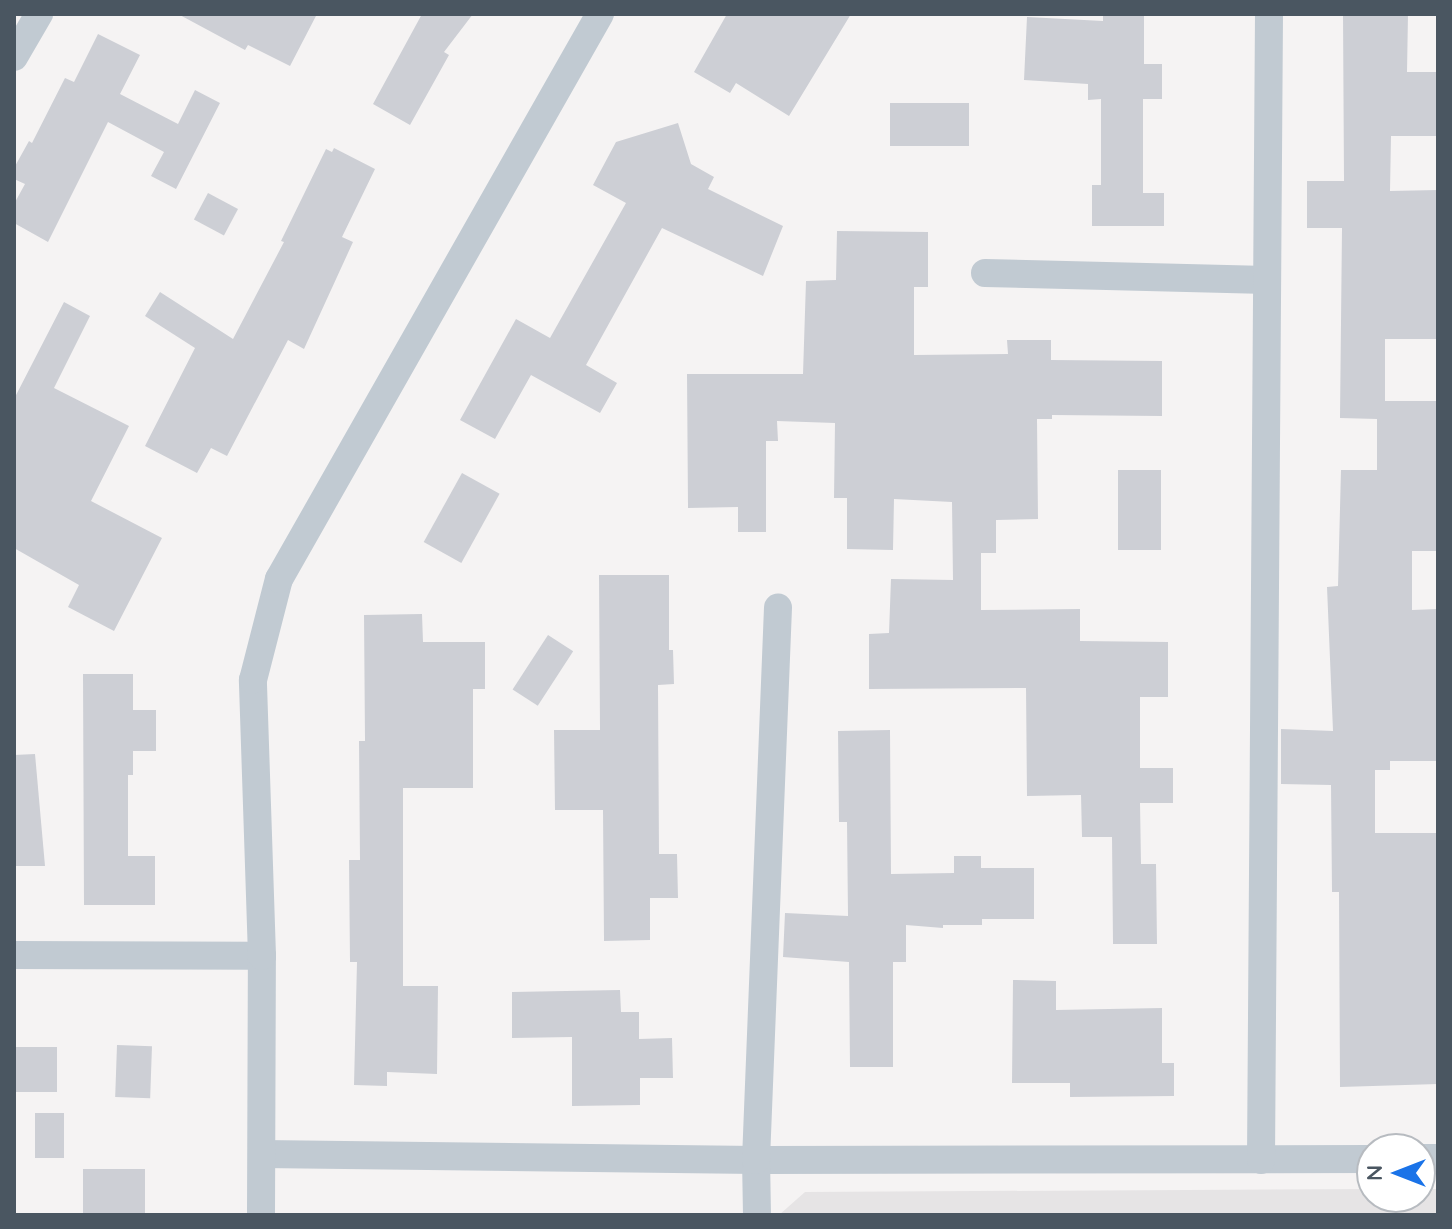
<!DOCTYPE html>
<html>
<head>
<meta charset="utf-8">
<style>
	body { margin:0 }
	#map { position:relative; width:1452px; height:1229px; overflow:hidden; background:#f5f3f3; font-family:Quicksand,sans-serif }
	div>[style] { position:absolute }
	[style*='--x'] { left:calc(var(--x)*1px); top:calc(var(--y)*1px); width:calc(var(--w)*1px); rotate:calc(var(--a)*1deg) }
	.education>* { inset:0; background:#e6e4e5 }
	.building>* { inset:0; background:#cdcfd5; transform-origin:0 0 }
	.street>* { height:28px; margin:-14px; padding:0 14px; transform-origin:14px; border-radius:14px; background:#c1cad2 }
	span { translate:-50% -50%; white-space:nowrap; text-align:center; line-height:1.15; -webkit-text-stroke:6px #fff; paint-order:stroke }
	.frame { position:absolute; inset:0; border:16px solid #4a5661; pointer-events:none }
	.north { position:absolute; left:1356px; top:1133px; width:80px; height:80px; box-sizing:border-box; background:#fff; border:2px solid #b7bbc0; border-radius:50%; rotate:270deg; font-size:22px; font-weight:700; line-height:32px; text-align:center; color:#4a5661 }
	.north::after { content:''; display:block; margin:auto; width:28px; height:36px; background:#1a73e8; clip-path:polygon(50% 0,100% 100%,50% 72%,0 100%) }
</style>
</head>
<body>
<div id="map">
	<div class="education">
		<div style="clip-path:polygon(1372px 1189px,1372px 1197px,1420px 1197px,1420px 1189px,1438px 1189px,1438px 1215px,779px 1215px,805px 1192px)"></div>
	</div>
	<div class="building">
		<div style="clip-path:polygon(178px 14px,317px 14px,290px 66px,248px 45px,245px 50px)"></div>
		<div style="clip-path:polygon(422px 14px,473px 14px,444px 52px,449px 55px,410px 125px,373px 104px)"></div>
		<div style="clip-path:polygon(727px 14px,851px 14px,789px 116px,736px 83px,730px 93px,694px 72px)"></div>
		<div style="clip-path:polygon(1103px 14px,1144px 14px,1144px 64px,1162px 64px,1162px 99px,1143px 99px,1143px 193px,1164px 193px,1164px 226px,1092px 226px,1092px 185px,1101px 185px,1101px 99px,1088px 100px,1088px 84px,1024px 80px,1027px 17px,1103px 21px)"></div>
		<div style="clip-path:polygon(1343px 14px,1408px 14px,1407px 72px,1438px 72px,1438px 136px,1391px 136px,1390px 191px,1438px 190px,1438px 339px,1385px 339px,1385px 401px,1438px 401px,1438px 551px,1412px 551px,1412px 610px,1438px 609px,1438px 761px,1390px 761px,1390px 770px,1375px 770px,1375px 833px,1438px 833px,1438px 1084px,1340px 1087px,1339px 892px,1332px 892px,1331px 785px,1281px 784px,1281px 729px,1333px 731px,1327px 587px,1338px 586px,1341px 470px,1377px 470px,1377px 419px,1340px 418px,1342px 228px,1307px 228px,1307px 181px,1344px 181px)"></div>
		<div style="clip-path:polygon(98px 34px,140px 55px,120px 94px,178px 124px,195px 90px,220px 103px,176px 189px,151px 176px,164px 152px,108px 122px,48px 242px,14px 223px,14px 204px,25px 184px,14px 179px,14px 168px,29px 141px,32px 143px,65px 78px,74px 82px)"></div>
		<div style="left:890px;top:103px;width:79px;height:43px"></div>
		<div style="clip-path:polygon(678px 123px,691px 164px,714px 177px,708px 189px,783px 226px,763px 276px,662px 228px,586px 365px,617px 383px,600px 413px,531px 375px,495px 439px,460px 420px,516px 319px,550px 338px,626px 203px,593px 185px,616px 142px)"></div>
		<div style="clip-path:polygon(334px 148px,375px 169px,342px 237px,353px 242px,304px 349px,288px 340px,227px 456px,211px 448px,197px 473px,145px 446px,195px 348px,145px 316px,160px 292px,233px 339px,284px 242px,281px 241px,326px 149px,332px 152px)"></div>
		<div style="left:208px;top:193px;width:34px;height:30px;rotate:28deg"></div>
		<div style="clip-path:polygon(837px 231px,928px 232px,928px 287px,914px 287px,914px 355px,1008px 354px,1007px 340px,1051px 340px,1051px 360px,1162px 361px,1162px 416px,1052px 415px,1052px 419px,1037px 419px,1038px 519px,996px 520px,996px 553px,981px 553px,981px 610px,1080px 609px,1080px 641px,1168px 642px,1168px 697px,1140px 697px,1140px 768px,1173px 768px,1173px 803px,1140px 803px,1141px 864px,1156px 864px,1157px 944px,1113px 944px,1112px 837px,1082px 837px,1081px 795px,1027px 796px,1026px 688px,869px 689px,869px 634px,889px 633px,891px 579px,953px 580px,952px 502px,894px 499px,893px 550px,847px 549px,847px 498px,834px 498px,835px 423px,777px 421px,778px 441px,766px 441px,766px 532px,738px 532px,738px 507px,688px 508px,687px 374px,803px 374px,806px 281px,836px 280px)"></div>
		<div style="clip-path:polygon(64px 302px,90px 316px,54px 388px,129px 426px,91px 501px,162px 538px,114px 631px,68px 607px,79px 585px,14px 548px,14px 399px)"></div>
		<div style="left:1118px;top:470px;width:43px;height:80px"></div>
		<div style="left:462px;top:473px;width:43px;height:79px;rotate:29deg"></div>
		<div style="clip-path:polygon(599px 575px,669px 575px,669px 650px,673px 650px,674px 684px,658px 685px,659px 854px,677px 854px,678px 898px,650px 898px,650px 940px,604px 941px,603px 810px,555px 810px,554px 730px,600px 730px)"></div>
		<div style="clip-path:polygon(422px 614px,423px 642px,485px 642px,485px 689px,473px 689px,473px 788px,403px 788px,403px 986px,438px 986px,437px 1074px,387px 1072px,387px 1086px,354px 1085px,357px 962px,350px 962px,349px 860px,360px 860px,359px 741px,365px 741px,364px 615px)"></div>
		<div style="left:548px;top:635px;width:30px;height:65px;rotate:33deg"></div>
		<div style="clip-path:polygon(83px 674px,133px 674px,133px 710px,156px 710px,156px 751px,133px 751px,133px 775px,128px 775px,128px 856px,155px 856px,155px 905px,84px 905px)"></div>
		<div style="clip-path:polygon(890px 730px,891px 874px,954px 873px,954px 856px,981px 856px,981px 868px,1034px 868px,1034px 919px,982px 919px,982px 925px,943px 925px,943px 928px,906px 925px,906px 962px,893px 962px,893px 1067px,850px 1067px,849px 962px,783px 957px,785px 913px,848px 916px,847px 822px,839px 822px,838px 731px)"></div>
		<div style="clip-path:polygon(35px 754px,45px 866px,14px 866px,14px 755px)"></div>
		<div style="clip-path:polygon(1013px 980px,1056px 981px,1056px 1010px,1162px 1008px,1162px 1063px,1174px 1063px,1174px 1096px,1070px 1097px,1070px 1083px,1012px 1083px)"></div>
		<div style="clip-path:polygon(620px 990px,621px 1012px,639px 1012px,639px 1039px,672px 1038px,673px 1078px,640px 1078px,640px 1105px,572px 1106px,572px 1037px,512px 1038px,512px 992px)"></div>
		<div style="left:117px;top:1045px;width:35px;height:52px;rotate:2deg"></div>
		<div style="left:14px;top:1047px;width:43px;height:45px"></div>
		<div style="left:35px;top:1113px;width:29px;height:45px"></div>
		<div style="left:145px;top:1169px;width:46px;height:62px;rotate:90deg"></div>
	</div>
	<div class="street">
		<div style="--x:14;--y:57;--w:50;--a:-59.8"></div>
		<div style="--x:985;--y:273;--w:282;--a:1.4"></div>
		<div style="--x:14;--y:955;--w:248;--a:0.2"></div>
		<div style="--x:262;--y:1154;--w:494;--a:0.7"></div>
		<div style="--x:756;--y:1160;--w:616;--a:-0.09"></div>
		<div style="--x:1420;--y:1158;--w:18;--a:0"></div>
		<div style="--x:1261;--y:1160;--w:1146;--a:-89.6"></div>
		<div style="--x:261;--y:1215;--w:259;--a:-89.8"></div>
		<div style="--x:262;--y:956;--w:276;--a:-91.9"></div>
		<div style="--x:253;--y:680;--w:104;--a:-75.6"></div>
		<div style="--x:279;--y:579;--w:650;--a:-60.4"></div>
		<div style="--x:757;--y:1215;--w:55;--a:-91"></div>
		<div style="--x:756;--y:1160;--w:553;--a:-87.72"></div>
	</div>
	<div class="frame"></div>
	<div class="north">N</div>
</div>
</body>
</html>
